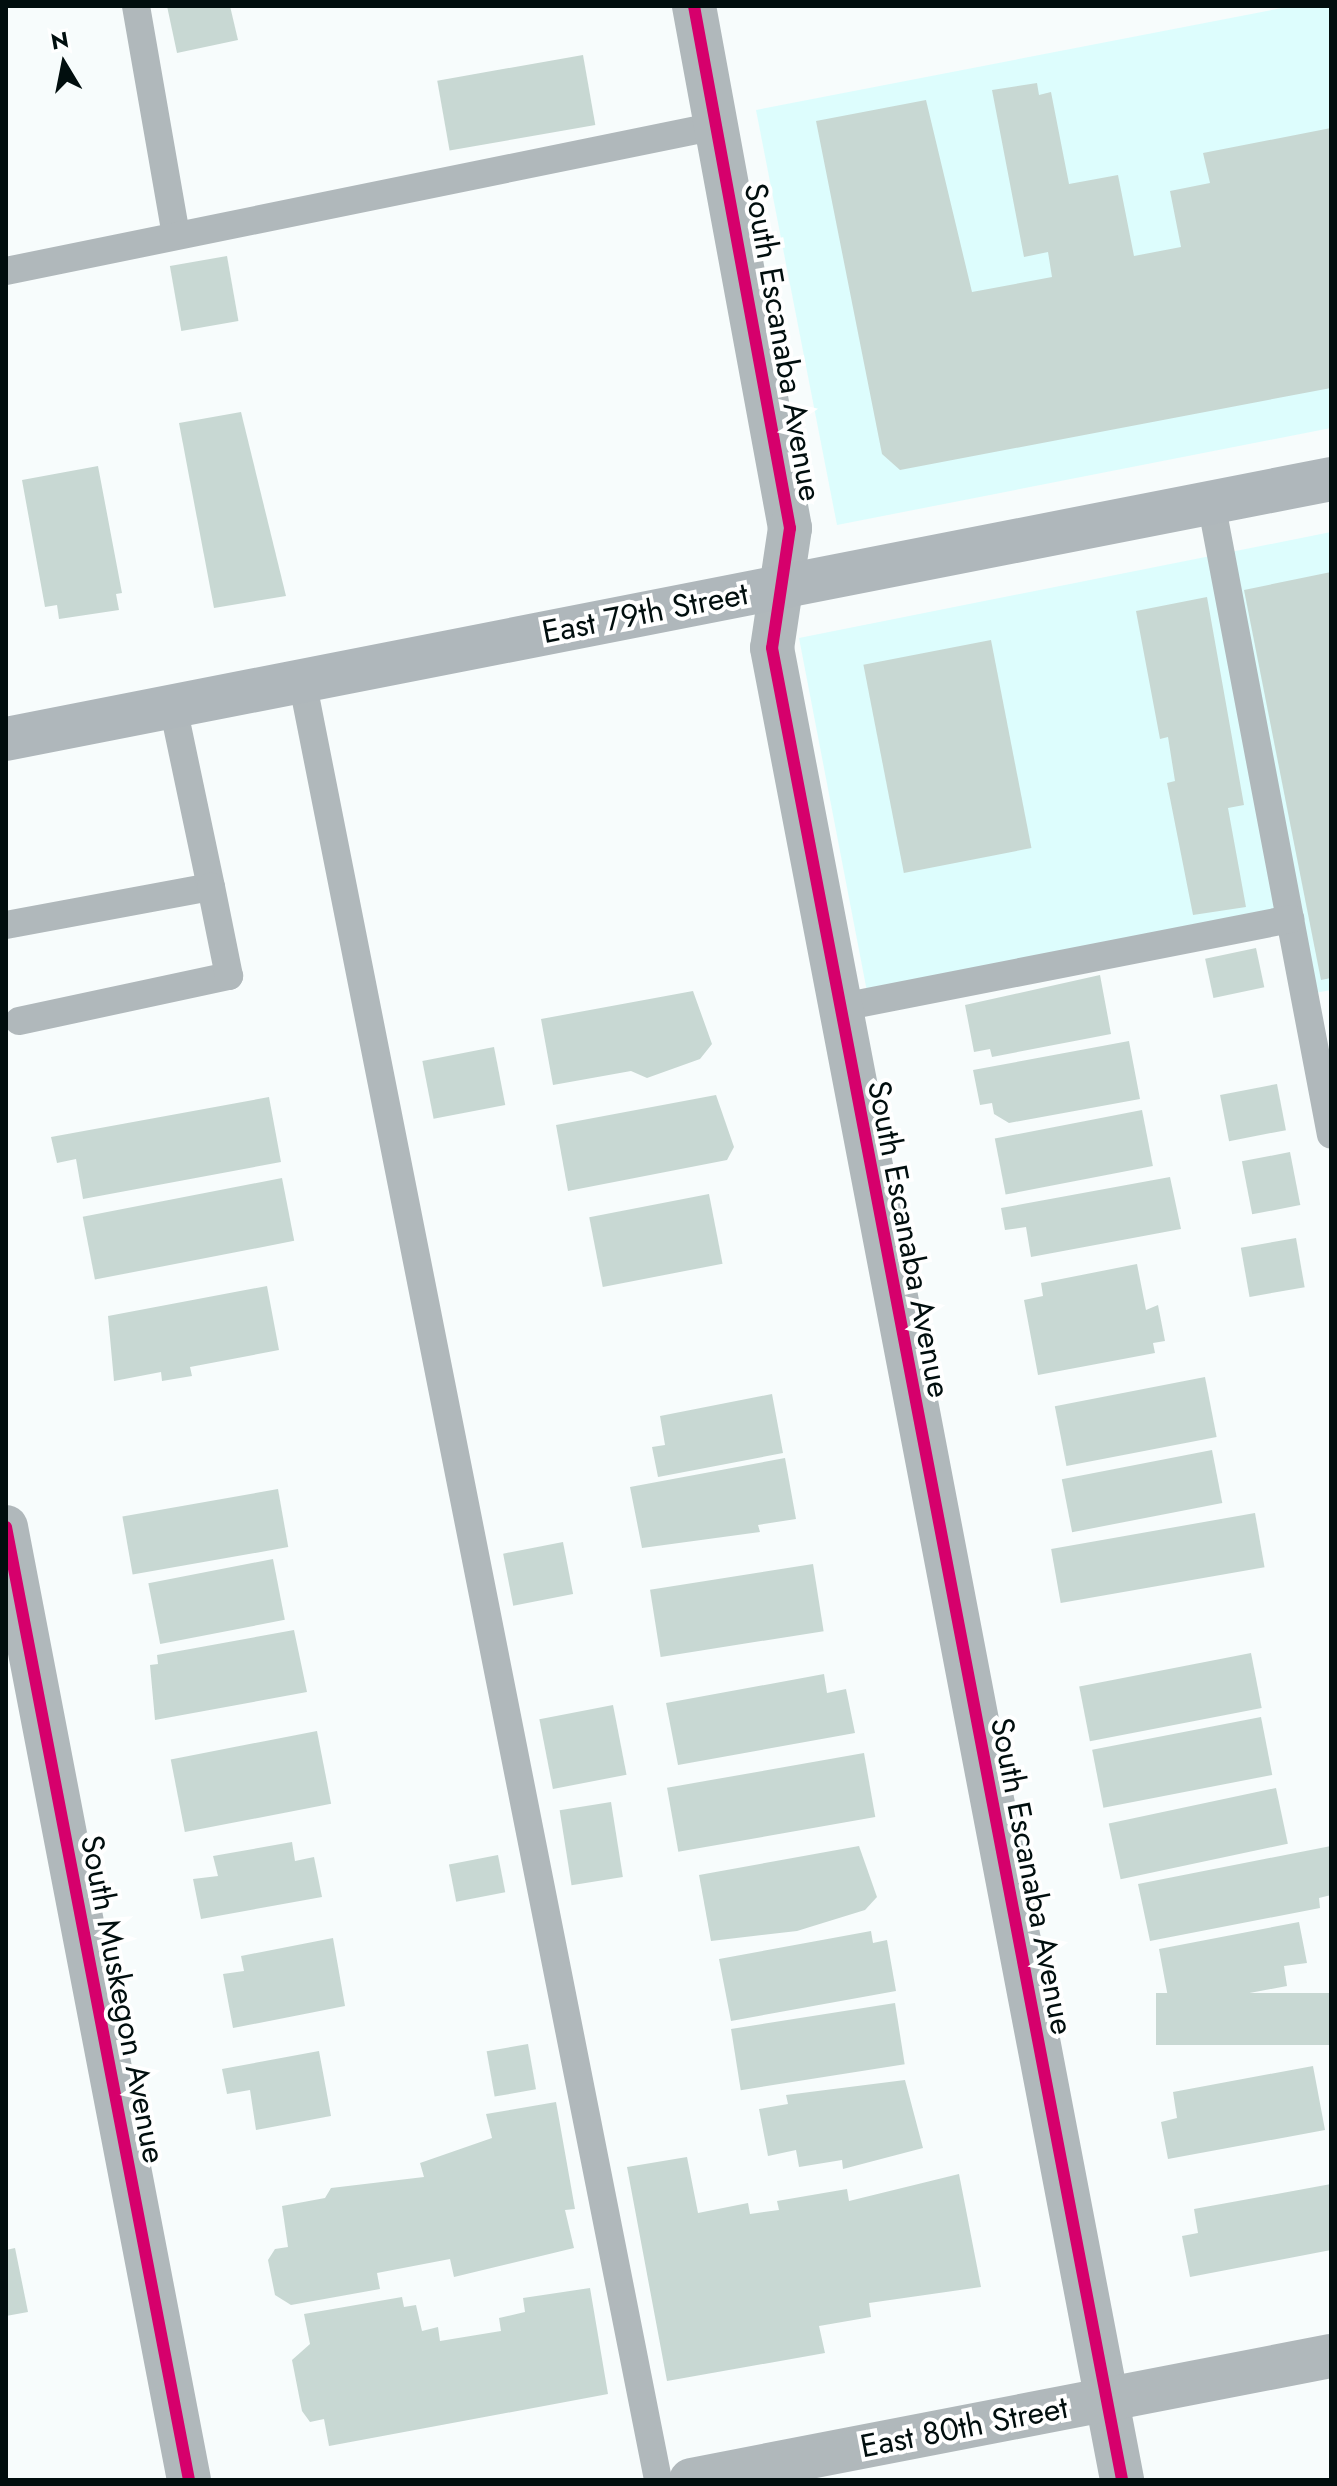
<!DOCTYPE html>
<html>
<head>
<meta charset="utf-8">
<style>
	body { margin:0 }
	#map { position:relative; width:1337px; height:2486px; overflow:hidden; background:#f7fcfc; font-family:Jost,sans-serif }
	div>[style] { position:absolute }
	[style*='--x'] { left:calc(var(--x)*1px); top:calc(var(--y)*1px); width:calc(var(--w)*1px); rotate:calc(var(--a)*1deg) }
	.built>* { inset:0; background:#ddfdfd }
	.building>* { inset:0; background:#c8d8d3; transform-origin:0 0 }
	.service>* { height:28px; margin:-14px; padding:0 14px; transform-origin:14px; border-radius:14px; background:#b0b8bb }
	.minor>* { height:44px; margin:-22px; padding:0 22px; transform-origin:22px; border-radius:22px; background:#b0b8bb }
	.secondary>* { height:44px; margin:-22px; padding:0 22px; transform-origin:22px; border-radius:22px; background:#afb7bb }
	.cycleway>* { height:12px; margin:-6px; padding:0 6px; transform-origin:6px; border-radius:6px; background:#d6006c }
	span { translate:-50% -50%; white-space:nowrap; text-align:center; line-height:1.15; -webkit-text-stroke:8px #fff; paint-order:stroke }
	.street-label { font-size:32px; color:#010e0e }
	.frame { position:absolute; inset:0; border:8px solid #010e0e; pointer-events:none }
	.north { position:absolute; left:24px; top:24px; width:80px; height:80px; -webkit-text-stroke:6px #fff; paint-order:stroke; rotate:350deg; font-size:22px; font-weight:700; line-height:32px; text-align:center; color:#010e0e }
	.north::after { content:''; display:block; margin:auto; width:28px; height:36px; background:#010e0e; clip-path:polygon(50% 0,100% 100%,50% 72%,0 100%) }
</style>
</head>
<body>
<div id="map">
	<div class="built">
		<div style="clip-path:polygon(1292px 6px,1331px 6px,1331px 428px,837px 525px,756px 110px)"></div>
		<div style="clip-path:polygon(1331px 532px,1331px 990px,1304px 995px,1290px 919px,869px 1002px,799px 638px)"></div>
	</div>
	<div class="building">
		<div style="clip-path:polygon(167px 6px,230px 6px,238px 40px,177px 53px)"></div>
		<div style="left:583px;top:55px;width:71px;height:148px;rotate:80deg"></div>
		<div style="clip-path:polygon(1037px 83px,1039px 95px,1051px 92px,1069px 184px,1118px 175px,1134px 256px,1181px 247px,1170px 191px,1210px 183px,1203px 153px,1331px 128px,1331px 388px,900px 470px,882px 454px,816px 121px,926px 100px,972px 292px,1052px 277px,1048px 252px,1024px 257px,992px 90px)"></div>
		<div style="left:227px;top:256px;width:66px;height:58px;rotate:80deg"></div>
		<div style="clip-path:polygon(241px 412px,286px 596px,214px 608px,179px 423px)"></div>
		<div style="clip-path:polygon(98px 466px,122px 593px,116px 594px,119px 610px,59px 619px,57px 605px,45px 607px,22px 480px)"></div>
		<div style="clip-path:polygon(1331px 572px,1331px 978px,1321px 980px,1244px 590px)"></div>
		<div style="clip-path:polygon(1207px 597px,1244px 805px,1228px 808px,1246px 907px,1193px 915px,1167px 783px,1175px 781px,1168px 737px,1160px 739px,1136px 611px)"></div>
		<div style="left:991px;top:640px;width:212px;height:130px;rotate:79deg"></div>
		<div style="left:1256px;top:948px;width:40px;height:52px;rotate:78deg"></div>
		<div style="clip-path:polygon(1100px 975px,1111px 1034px,992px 1057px,990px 1049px,974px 1052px,965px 1005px)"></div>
		<div style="clip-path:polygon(693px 991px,712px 1044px,700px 1059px,647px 1078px,631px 1071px,553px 1085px,541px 1019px)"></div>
		<div style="clip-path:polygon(1129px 1041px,1140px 1099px,1009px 1123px,994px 1114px,992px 1103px,980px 1105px,973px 1070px)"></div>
		<div style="left:494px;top:1047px;width:59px;height:73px;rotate:79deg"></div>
		<div style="left:1277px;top:1084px;width:47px;height:58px;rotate:79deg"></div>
		<div style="clip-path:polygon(716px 1095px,734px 1147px,727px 1160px,568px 1191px,556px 1125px)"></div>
		<div style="clip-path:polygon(269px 1097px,281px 1162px,83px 1199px,76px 1159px,57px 1163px,51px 1137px)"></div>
		<div style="left:1142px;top:1110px;width:57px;height:150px;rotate:79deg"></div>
		<div style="left:1290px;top:1152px;width:54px;height:49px;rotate:79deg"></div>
		<div style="clip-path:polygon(1170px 1177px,1181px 1229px,1031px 1257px,1026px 1227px,1005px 1230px,1001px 1208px)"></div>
		<div style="left:282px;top:1178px;width:64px;height:203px;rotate:79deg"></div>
		<div style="left:709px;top:1194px;width:71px;height:122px;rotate:79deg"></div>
		<div style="left:1296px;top:1238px;width:50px;height:56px;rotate:80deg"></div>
		<div style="clip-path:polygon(1137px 1264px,1146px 1310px,1158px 1305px,1165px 1341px,1153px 1343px,1155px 1353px,1038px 1375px,1024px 1300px,1043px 1296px,1041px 1283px)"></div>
		<div style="clip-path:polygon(267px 1286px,279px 1350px,190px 1367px,192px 1376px,162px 1381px,161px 1372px,114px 1381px,108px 1316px)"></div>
		<div style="left:1205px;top:1377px;width:61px;height:153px;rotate:79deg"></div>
		<div style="clip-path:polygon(772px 1394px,783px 1453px,658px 1477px,652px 1447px,665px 1445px,660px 1416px)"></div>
		<div style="left:1212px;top:1450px;width:54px;height:153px;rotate:79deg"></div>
		<div style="clip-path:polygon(785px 1458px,796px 1519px,758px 1525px,760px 1532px,642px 1548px,630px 1487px)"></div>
		<div style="left:278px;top:1489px;width:59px;height:158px;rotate:80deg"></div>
		<div style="left:1255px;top:1513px;width:55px;height:207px;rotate:80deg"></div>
		<div style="left:563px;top:1542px;width:53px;height:61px;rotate:79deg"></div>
		<div style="left:273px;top:1559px;width:62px;height:127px;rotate:79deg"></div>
		<div style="left:813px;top:1564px;width:68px;height:165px;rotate:81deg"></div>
		<div style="clip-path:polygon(294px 1630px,307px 1692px,155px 1720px,150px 1665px,158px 1664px,157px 1655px)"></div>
		<div style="left:1251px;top:1653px;width:56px;height:175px;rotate:79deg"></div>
		<div style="clip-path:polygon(824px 1674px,827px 1693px,846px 1689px,855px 1733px,678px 1765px,666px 1703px)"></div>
		<div style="left:613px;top:1705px;width:71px;height:75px;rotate:79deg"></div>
		<div style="left:1261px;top:1717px;width:59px;height:172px;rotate:79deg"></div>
		<div style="left:317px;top:1731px;width:74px;height:149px;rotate:79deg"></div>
		<div style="left:864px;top:1753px;width:65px;height:200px;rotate:80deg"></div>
		<div style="left:1276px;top:1788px;width:57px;height:171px;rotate:78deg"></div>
		<div style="left:611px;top:1802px;width:76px;height:52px;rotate:81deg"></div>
		<div style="clip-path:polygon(292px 1842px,295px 1861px,314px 1857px,322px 1897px,201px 1919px,193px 1879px,218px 1876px,213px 1856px)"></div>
		<div style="clip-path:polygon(859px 1846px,877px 1897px,865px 1910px,797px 1931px,711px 1941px,699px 1875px)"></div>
		<div style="clip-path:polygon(1331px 1846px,1331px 1895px,1319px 1898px,1320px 1908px,1150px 1941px,1138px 1884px)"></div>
		<div style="left:498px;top:1855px;width:38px;height:50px;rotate:79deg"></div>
		<div style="clip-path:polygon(1299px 1922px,1307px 1963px,1284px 1966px,1287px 1986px,1170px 2008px,1159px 1949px)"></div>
		<div style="clip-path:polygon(871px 1931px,873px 1943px,887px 1940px,896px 1991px,731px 2021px,719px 1959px)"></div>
		<div style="clip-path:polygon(333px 1938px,345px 2006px,233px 2028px,223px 1974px,244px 1971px,241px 1956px)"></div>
		<div style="left:1331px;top:1993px;width:52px;height:175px;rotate:90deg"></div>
		<div style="left:895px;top:2003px;width:62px;height:166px;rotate:81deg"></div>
		<div style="left:528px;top:2044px;width:46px;height:42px;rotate:80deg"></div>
		<div style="clip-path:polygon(319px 2051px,331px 2116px,256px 2130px,250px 2090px,227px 2094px,222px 2069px)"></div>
		<div style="clip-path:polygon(1313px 2066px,1325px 2130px,1168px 2159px,1161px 2122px,1177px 2118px,1173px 2092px)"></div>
		<div style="clip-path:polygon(905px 2080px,923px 2148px,843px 2169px,842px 2160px,799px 2167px,796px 2150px,768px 2156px,759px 2109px,788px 2104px,786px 2095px)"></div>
		<div style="clip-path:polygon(556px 2102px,575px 2209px,565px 2210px,574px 2248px,454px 2277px,450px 2259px,377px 2273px,380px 2289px,291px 2305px,275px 2295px,268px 2260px,275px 2249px,288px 2247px,282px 2206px,325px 2198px,331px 2188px,424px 2177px,420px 2163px,492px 2138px,486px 2114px)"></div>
		<div style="clip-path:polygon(687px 2157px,698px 2213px,748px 2203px,750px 2214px,779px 2210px,777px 2201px,847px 2189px,849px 2201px,959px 2174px,981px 2287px,869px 2303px,871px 2317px,819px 2326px,825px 2353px,667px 2381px,627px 2167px)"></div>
		<div style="clip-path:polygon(1331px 2184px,1331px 2250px,1190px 2277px,1182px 2236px,1198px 2233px,1194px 2209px)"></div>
		<div style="clip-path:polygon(15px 2248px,28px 2312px,6px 2316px,6px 2250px)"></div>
		<div style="clip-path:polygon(590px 2288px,608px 2394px,329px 2446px,324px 2419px,310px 2422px,302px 2411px,292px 2360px,310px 2344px,304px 2314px,402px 2297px,404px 2307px,416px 2305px,422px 2331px,438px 2327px,440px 2341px,501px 2331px,499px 2318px,525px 2312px,523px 2298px)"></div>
	</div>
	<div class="service">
		<div style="--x:136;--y:6;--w:233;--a:80.1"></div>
		<div style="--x:6;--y:271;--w:725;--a:-11.54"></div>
		<div style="--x:1211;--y:502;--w:644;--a:79.27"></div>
		<div style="--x:302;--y:680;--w:1835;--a:78.81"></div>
		<div style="--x:6;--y:925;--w:208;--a:-10.5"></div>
		<div style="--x:211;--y:887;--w:185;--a:-101.9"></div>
		<div style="--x:837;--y:1008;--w:462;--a:-11.1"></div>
		<div style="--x:19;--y:1021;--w:215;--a:-12.1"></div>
		<div style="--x:229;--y:976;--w:91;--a:-101.4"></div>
	</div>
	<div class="minor">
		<div style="--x:694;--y:6;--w:531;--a:79.58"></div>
		<div style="--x:790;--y:528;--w:121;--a:98.5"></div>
		<div style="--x:772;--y:648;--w:1865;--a:79.18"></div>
		<div style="--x:6;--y:1527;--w:970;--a:79.13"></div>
		<div style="--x:691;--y:2480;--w:652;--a:-10.97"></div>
	</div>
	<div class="secondary">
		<div style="--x:6;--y:739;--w:1350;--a:-11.1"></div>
	</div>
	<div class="cycleway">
		<div style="--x:694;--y:6;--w:531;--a:79.58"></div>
		<div style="--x:790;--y:528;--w:121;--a:98.5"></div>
		<div style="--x:772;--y:648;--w:1865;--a:79.18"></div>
		<div style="--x:6;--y:1527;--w:970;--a:79.13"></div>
	</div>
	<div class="street-label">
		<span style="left:783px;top:342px;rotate:80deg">South Escanaba Avenue</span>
		<span style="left:645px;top:613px;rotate:-11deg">East 79th Street</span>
		<span style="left:909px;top:1239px;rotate:79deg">South Escanaba Avenue</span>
		<span style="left:1032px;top:1876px;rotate:79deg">South Escanaba Avenue</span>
		<span style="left:123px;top:1999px;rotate:79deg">South Muskegon Avenue</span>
		<span style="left:964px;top:2427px;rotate:-11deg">East 80th Street</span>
	</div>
	<div class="frame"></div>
	<div class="north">N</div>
</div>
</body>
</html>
